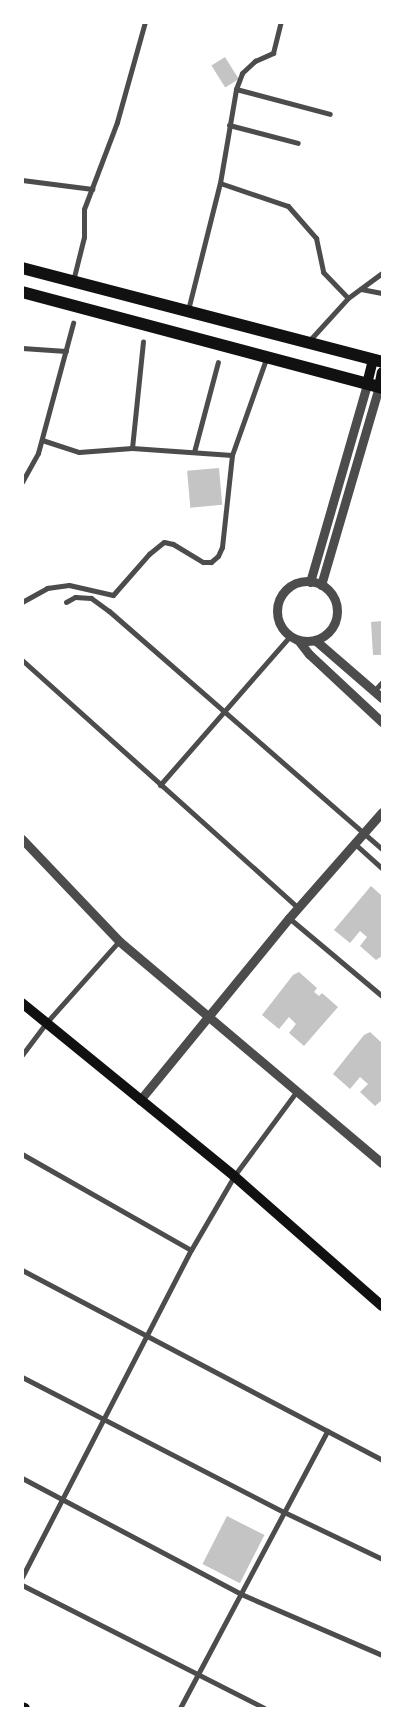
<!DOCTYPE html>
<html>
<head>
<meta charset="utf-8">
<style>
	body { margin:0 }
	#map { position:relative; width:405px; height:1731px; overflow:hidden; background:#fff; font-family:Quicksand,sans-serif }
	div>[style] { position:absolute }
	[style*='--x'] { left:calc(var(--x)*1px); top:calc(var(--y)*1px); width:calc(var(--w)*1px); rotate:calc(var(--a)*1deg) }
	.building>* { inset:0; background:#c4c4c4; transform-origin:0 0 }
	.minor>* { height:5px; margin:-2.5px; padding:0 2.5px; transform-origin:2.5px; border-radius:2.5px; background:#4c4c4c }
	.tertiary>* { height:9px; margin:-4.5px; padding:0 4.5px; transform-origin:4.5px; border-radius:4.5px; background:#4c4c4c }
	.tertiary>.ring { margin:-4.5px; padding:0; box-sizing:content-box; background:none; border:9px solid #4c4c4c; border-radius:50% }
	.secondary>* { height:10px; margin:-5px; padding:0 5px; transform-origin:5px; border-radius:5px; background:#111 }
	.primary>* { height:12px; margin:-6px; padding:0 6px; transform-origin:6px; border-radius:6px; background:#111 }
	span { translate:-50% -50%; white-space:nowrap; text-align:center; line-height:1.15; -webkit-text-stroke:4.5px #fff; paint-order:stroke }
	.frame { position:absolute; inset:0; border:24px solid #fff; pointer-events:none }
</style>
</head>
<body>
<div id="map">
	<div class="building">
		<div style="left:225px;top:57px;width:26px;height:16px;rotate:58deg"></div>
		<div style="left:219px;top:468px;width:37px;height:32px;rotate:85deg"></div>
		<div style="clip-path:polygon(382px 621px,382px 655px,373px 655px,371px 622px)"></div>
		<div style="clip-path:polygon(371px 886px,382px 896px,382px 956px,376px 960px,360px 946px,367px 937px,360px 931px,350px 943px,334px 930px)"></div>
		<div style="clip-path:polygon(299px 972px,317px 988px,314px 992px,319px 996px,322px 993px,338px 1007px,304px 1046px,289px 1033px,296px 1024px,289px 1017px,279px 1029px,262px 1015px,293px 975px)"></div>
		<div style="clip-path:polygon(370px 1032px,382px 1043px,382px 1100px,375px 1106px,360px 1092px,368px 1084px,360px 1077px,350px 1089px,333px 1074px,364px 1035px)"></div>
		<div style="left:227px;top:1516px;width:42px;height:54px;rotate:27deg"></div>
	</div>
	<div class="minor">
		<div style="--x:236;--y:89;--w:97;--a:14.9"></div>
		<div style="--x:229;--y:125;--w:71;--a:14.6"></div>
		<div style="--x:22;--y:180;--w:71;--a:7.3"></div>
		<div style="--x:220;--y:183;--w:72;--a:18.7"></div>
		<div style="--x:288;--y:206;--w:43;--a:48.8"></div>
		<div style="--x:316;--y:238;--w:35;--a:78"></div>
		<div style="--x:323;--y:272;--w:36;--a:46"></div>
		<div style="--x:73;--y:281;--w:45;--a:-76"></div>
		<div style="--x:84;--y:237;--w:28;--a:-90"></div>
		<div style="--x:84;--y:209;--w:93;--a:-69.2"></div>
		<div style="--x:117;--y:122;--w:104;--a:-74.4"></div>
		<div style="--x:361;--y:289;--w:21;--a:11"></div>
		<div style="--x:188;--y:310;--w:131;--a:-75.9"></div>
		<div style="--x:220;--y:183;--w:95;--a:-80.3"></div>
		<div style="--x:236;--y:89;--w:17;--a:-69"></div>
		<div style="--x:242;--y:73;--w:18;--a:-43"></div>
		<div style="--x:255;--y:61;--w:20;--a:-24"></div>
		<div style="--x:273;--y:53;--w:32;--a:-76"></div>
		<div style="--x:308;--y:342;--w:59;--a:-47.7"></div>
		<div style="--x:348;--y:298;--w:42;--a:-36.3"></div>
		<div style="--x:22;--y:348;--w:44;--a:3.9"></div>
		<div style="--x:42;--y:440;--w:39;--a:18"></div>
		<div style="--x:79;--y:452;--w:53;--a:-4.3"></div>
		<div style="--x:132;--y:448;--w:100;--a:4"></div>
		<div style="--x:132;--y:448;--w:107;--a:-84.1"></div>
		<div style="--x:194;--y:452;--w:93;--a:-75.1"></div>
		<div style="--x:22;--y:482;--w:33;--a:-61"></div>
		<div style="--x:38;--y:453;--w:135;--a:-74.9"></div>
		<div style="--x:22;--y:602;--w:29;--a:-29"></div>
		<div style="--x:47;--y:588;--w:22;--a:-8"></div>
		<div style="--x:69;--y:585;--w:45;--a:12.8"></div>
		<div style="--x:113;--y:595;--w:55;--a:-48.7"></div>
		<div style="--x:149;--y:554;--w:19;--a:-39"></div>
		<div style="--x:164;--y:542;--w:9;--a:13"></div>
		<div style="--x:173;--y:544;--w:35;--a:31"></div>
		<div style="--x:203;--y:562;--w:8;--a:0"></div>
		<div style="--x:211;--y:562;--w:9;--a:-41"></div>
		<div style="--x:218;--y:556;--w:10;--a:-66"></div>
		<div style="--x:222;--y:547;--w:93;--a:-83.8"></div>
		<div style="--x:232;--y:455;--w:102;--a:-70.5"></div>
		<div style="--x:66;--y:602;--w:10;--a:-29"></div>
		<div style="--x:75;--y:597;--w:16;--a:4"></div>
		<div style="--x:91;--y:598;--w:22;--a:36"></div>
		<div style="--x:109;--y:611;--w:362;--a:41.1"></div>
		<div style="--x:22;--y:660;--w:371;--a:41.9"></div>
		<div style="--x:374;--y:691;--w:12;--a:-48"></div>
		<div style="--x:160;--y:785;--w:198;--a:-48.9"></div>
		<div style="--x:355;--y:844;--w:36;--a:42"></div>
		<div style="--x:289;--y:918;--w:121;--a:40"></div>
		<div style="--x:22;--y:1055;--w:40;--a:-53"></div>
		<div style="--x:46;--y:1023;--w:110;--a:-48.3"></div>
		<div style="--x:22;--y:1154;--w:194;--a:29.6"></div>
		<div style="--x:22;--y:1270;--w:407;--a:27.8"></div>
		<div style="--x:22;--y:1377;--w:295;--a:27.3"></div>
		<div style="--x:284;--y:1512;--w:109;--a:25.6"></div>
		<div style="--x:22;--y:1478;--w:248;--a:27.9"></div>
		<div style="--x:241;--y:1594;--w:154;--a:23.4"></div>
		<div style="--x:22;--y:1577;--w:368;--a:-62.7"></div>
		<div style="--x:191;--y:1250;--w:86;--a:-59.8"></div>
		<div style="--x:234;--y:1176;--w:106;--a:-53.5"></div>
		<div style="--x:22;--y:1585;--w:271;--a:26.9"></div>
		<div style="--x:180;--y:1708;--w:314;--a:-62"></div>
	</div>
	<div class="tertiary">
		<div class="ring" style="left:277px;top:581px;width:51px;height:51px"></div>
		<div style="--x:310;--y:582;--w:206;--a:-73.9"></div>
		<div style="--x:321;--y:585;--w:206;--a:-73.7"></div>
		<div style="--x:298;--y:640;--w:18;--a:52"></div>
		<div style="--x:309;--y:654;--w:100;--a:43"></div>
		<div style="--x:315;--y:640;--w:89;--a:40.9"></div>
		<div style="--x:22;--y:839;--w:141;--a:46.4"></div>
		<div style="--x:119;--y:941;--w:344;--a:40.2"></div>
		<div style="--x:140;--y:1100;--w:235;--a:-50.7"></div>
		<div style="--x:289;--y:918;--w:141;--a:-48.7"></div>
	</div>
	<div class="secondary">
		<div style="--x:367;--y:384;--w:25;--a:-76"></div>
		<div style="--x:379;--y:387;--w:15;--a:-79"></div>
		<div style="--x:22;--y:1003;--w:274;--a:39.2"></div>
		<div style="--x:234;--y:1176;--w:197;--a:41.3"></div>
		<div style="--x:22;--y:1707;--w:3;--a:18"></div>
	</div>
	<div class="primary">
		<div style="--x:22;--y:268;--w:372;--a:14.6"></div>
		<div style="--x:22;--y:292;--w:373;--a:14.9"></div>
	</div>
	<div class="frame"></div>
</div>
</body>
</html>
